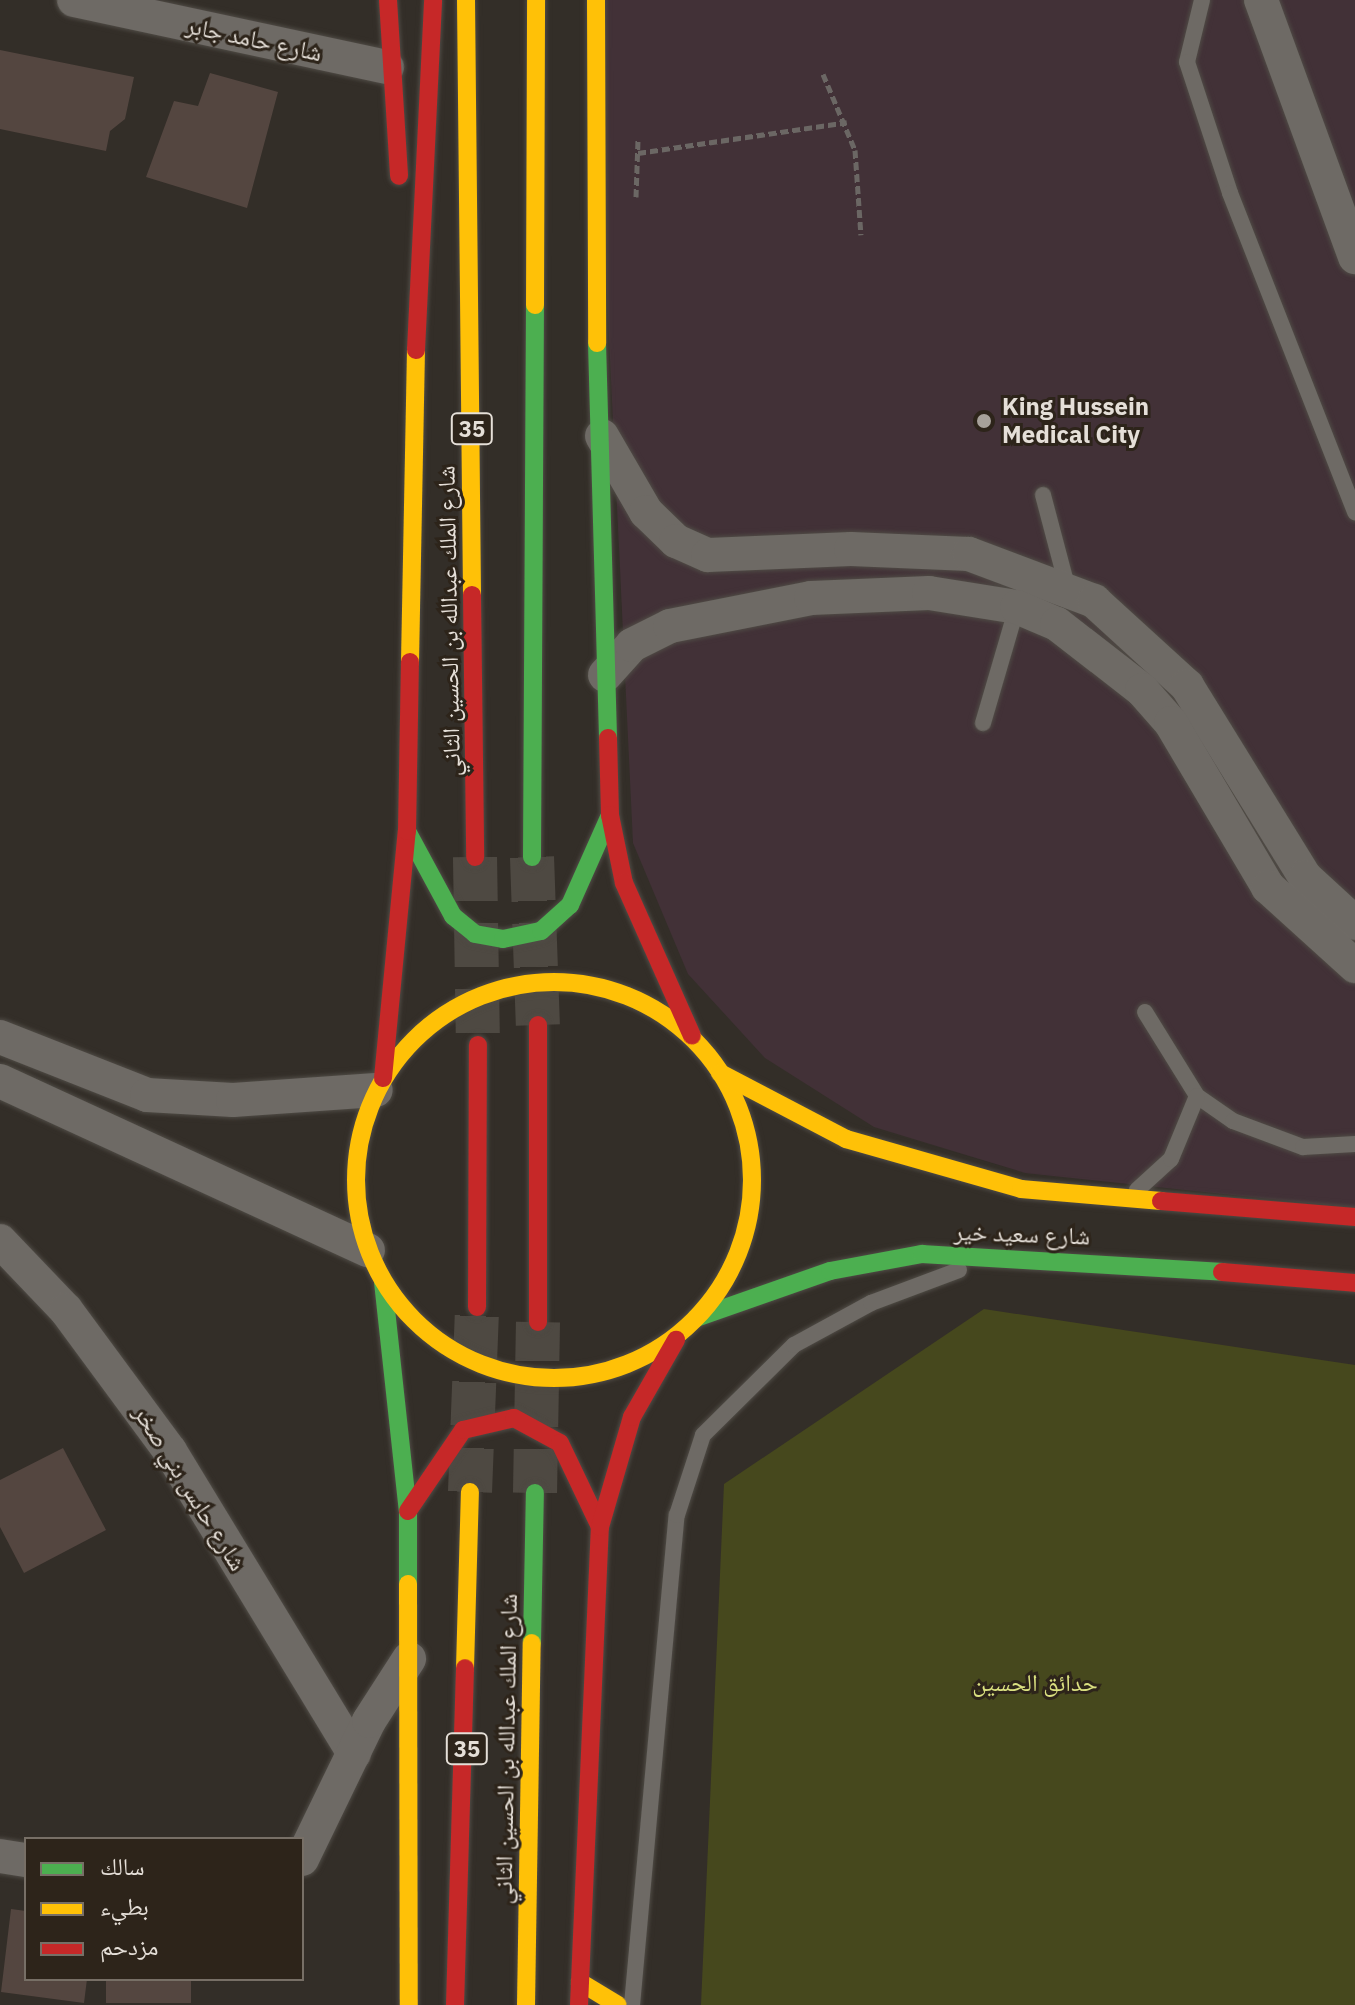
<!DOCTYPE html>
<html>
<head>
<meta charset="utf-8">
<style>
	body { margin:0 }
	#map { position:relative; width:1355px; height:2005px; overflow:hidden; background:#332e28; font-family:"IBM Plex Sans","Noto Naskh Arabic",sans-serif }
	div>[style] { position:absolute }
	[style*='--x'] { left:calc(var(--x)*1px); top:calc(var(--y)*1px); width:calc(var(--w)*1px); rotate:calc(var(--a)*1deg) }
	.medical>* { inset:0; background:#423137 }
	.green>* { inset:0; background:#46481d }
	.building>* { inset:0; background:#544640; transform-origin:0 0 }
	.highway-tunnel>* { height:44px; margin-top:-22px; transform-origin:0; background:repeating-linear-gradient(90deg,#4e4942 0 44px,transparent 0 66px) }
	.path>* { height:5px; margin-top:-2.5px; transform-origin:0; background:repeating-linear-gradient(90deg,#6b6764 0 8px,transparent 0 12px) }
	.roads { filter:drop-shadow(0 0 2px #4f4b45) drop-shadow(0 0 2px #4f4b45) }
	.lane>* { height:16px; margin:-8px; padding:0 8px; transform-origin:8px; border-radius:8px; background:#6e6a65 }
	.street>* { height:34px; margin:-17px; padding:0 17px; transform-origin:17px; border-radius:17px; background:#6e6a65 }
	.fast>* { height:18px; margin:-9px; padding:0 9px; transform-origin:9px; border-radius:9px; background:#4caf50 }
	.slow>* { height:18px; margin:-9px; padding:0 9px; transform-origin:9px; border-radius:9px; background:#ffc107 }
	.slow>.ring { margin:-9px; padding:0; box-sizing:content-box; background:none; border:18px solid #ffc107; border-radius:50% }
	.jam>* { height:18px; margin:-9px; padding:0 9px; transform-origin:9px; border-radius:9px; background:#c62828 }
	.dots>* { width:22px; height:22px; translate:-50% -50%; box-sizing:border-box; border:4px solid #2d241a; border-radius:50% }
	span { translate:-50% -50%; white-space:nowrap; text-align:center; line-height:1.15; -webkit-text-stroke:6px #2d241a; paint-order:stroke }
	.shield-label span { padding:2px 6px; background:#2d241a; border:2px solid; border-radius:6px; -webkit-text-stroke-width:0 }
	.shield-label { font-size:22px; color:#e5dfd8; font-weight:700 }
	.street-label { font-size:24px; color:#e5dfd8 }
	.poi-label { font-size:24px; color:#e5dfd8; font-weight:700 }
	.left { translate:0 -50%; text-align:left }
	.park-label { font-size:24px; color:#dae080 }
	.legend { position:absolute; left:24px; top:1837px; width:280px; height:144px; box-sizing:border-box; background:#2d241a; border:2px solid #776f66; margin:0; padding:10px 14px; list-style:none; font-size:24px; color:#e5dfd8 }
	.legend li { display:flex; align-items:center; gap:16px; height:40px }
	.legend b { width:40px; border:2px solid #776f66 }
</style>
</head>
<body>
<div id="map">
	<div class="medical">
		<div style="clip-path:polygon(593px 0,1355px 0,1355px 1208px,1025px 1173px,874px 1127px,765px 1058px,688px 974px,633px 843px)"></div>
	</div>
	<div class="green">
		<div style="clip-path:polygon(984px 1309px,1355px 1365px,1355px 2005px,701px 2005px,724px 1484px)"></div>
	</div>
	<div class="building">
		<div style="clip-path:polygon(0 50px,134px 77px,125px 119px,110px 131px,106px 151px,0 129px)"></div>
		<div style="clip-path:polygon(210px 73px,278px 92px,247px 208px,146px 177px,174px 101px,198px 106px)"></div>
		<div style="clip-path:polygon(63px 1448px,106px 1530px,24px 1573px,0 1527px,0 1480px)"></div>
		<div style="clip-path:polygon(11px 1909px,26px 1911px,26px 1979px,87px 1979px,84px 2003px,1px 1992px)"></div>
		<div style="left:106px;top:1979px;width:85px;height:24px"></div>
	</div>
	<div class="highway-tunnel">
		<div style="--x:475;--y:857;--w:188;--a:89.1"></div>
		<div style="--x:532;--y:857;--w:168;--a:88"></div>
		<div style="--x:470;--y:1492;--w:185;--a:-87.8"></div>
		<div style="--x:535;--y:1493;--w:171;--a:-89"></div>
	</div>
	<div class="path">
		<div style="--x:823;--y:74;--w:82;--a:67.2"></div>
		<div style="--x:855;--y:150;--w:85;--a:86"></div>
		<div style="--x:638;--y:153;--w:211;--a:-8.4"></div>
		<div style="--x:636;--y:197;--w:58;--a:-88"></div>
	</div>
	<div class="roads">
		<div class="lane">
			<div style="--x:1202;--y:0;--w:64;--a:103.6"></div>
			<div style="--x:1187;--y:62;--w:138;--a:71.8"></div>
			<div style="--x:1230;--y:193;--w:343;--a:68.6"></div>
			<div style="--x:1043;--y:495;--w:94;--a:75.2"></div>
			<div style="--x:983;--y:723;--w:121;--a:-73.7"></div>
			<div style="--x:1145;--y:1012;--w:99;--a:58.2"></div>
			<div style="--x:1197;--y:1096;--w:44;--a:34.8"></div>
			<div style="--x:1233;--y:1121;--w:75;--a:20.4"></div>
			<div style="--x:1303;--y:1147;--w:52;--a:-3.3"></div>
			<div style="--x:1137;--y:1190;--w:46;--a:-42.4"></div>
			<div style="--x:1171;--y:1159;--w:68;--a:-67.6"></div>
			<div style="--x:632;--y:2005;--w:492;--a:-84.8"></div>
			<div style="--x:677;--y:1515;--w:84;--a:-72"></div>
			<div style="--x:703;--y:1435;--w:128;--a:-44.7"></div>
			<div style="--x:794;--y:1345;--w:88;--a:-28.6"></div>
			<div style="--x:871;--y:1303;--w:94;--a:-20.6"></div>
		</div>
		<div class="street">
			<div style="--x:74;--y:0;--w:320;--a:12.1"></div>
			<div style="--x:1261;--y:0;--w:274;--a:69.9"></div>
			<div style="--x:602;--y:436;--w:88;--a:59.9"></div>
			<div style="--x:646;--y:512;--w:42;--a:44"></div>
			<div style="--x:676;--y:541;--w:35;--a:24"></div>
			<div style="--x:708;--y:555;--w:143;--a:-2.4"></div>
			<div style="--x:851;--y:549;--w:118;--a:2.4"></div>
			<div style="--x:969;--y:554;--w:134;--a:20.6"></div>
			<div style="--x:1094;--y:601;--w:126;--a:42.4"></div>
			<div style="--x:1187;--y:686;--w:225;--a:58.3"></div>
			<div style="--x:1305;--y:877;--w:68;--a:42.6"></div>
			<div style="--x:605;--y:675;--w:40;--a:-48"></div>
			<div style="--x:632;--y:645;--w:42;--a:-26.6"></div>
			<div style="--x:670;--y:626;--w:144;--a:-11.2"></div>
			<div style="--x:811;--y:598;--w:118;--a:-2.4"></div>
			<div style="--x:929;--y:593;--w:89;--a:9"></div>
			<div style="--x:1017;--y:607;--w:43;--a:23"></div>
			<div style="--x:1057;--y:624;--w:108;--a:37.8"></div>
			<div style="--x:1142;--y:690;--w:44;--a:48.7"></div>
			<div style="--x:1171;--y:723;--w:191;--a:59.4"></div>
			<div style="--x:1268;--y:887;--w:118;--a:42.2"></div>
			<div style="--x:0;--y:1037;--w:158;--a:21.5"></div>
			<div style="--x:147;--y:1095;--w:86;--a:3.3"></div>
			<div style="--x:233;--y:1100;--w:143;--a:-4"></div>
			<div style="--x:0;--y:1081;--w:405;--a:24.7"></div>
			<div style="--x:0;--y:1241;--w:95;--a:46.3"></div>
			<div style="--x:66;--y:1310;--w:175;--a:53.6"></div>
			<div style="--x:170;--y:1451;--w:354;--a:58.7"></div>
			<div style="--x:0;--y:1856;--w:26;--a:9"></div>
			<div style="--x:302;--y:1859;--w:153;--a:-64.1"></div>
			<div style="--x:369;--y:1721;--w:74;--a:-57.2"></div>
		</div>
		<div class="fast">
			<div style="--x:597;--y:343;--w:395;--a:88.4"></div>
			<div style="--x:407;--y:831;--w:97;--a:61.6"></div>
			<div style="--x:453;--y:916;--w:28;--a:39"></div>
			<div style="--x:475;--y:934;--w:28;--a:10"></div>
			<div style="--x:503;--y:939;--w:39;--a:-12"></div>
			<div style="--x:541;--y:931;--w:39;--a:-42"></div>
			<div style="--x:570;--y:905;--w:98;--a:-66"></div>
			<div style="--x:532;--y:857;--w:552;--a:-89.69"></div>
			<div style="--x:383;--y:1282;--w:230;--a:83.8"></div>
			<div style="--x:408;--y:1511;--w:73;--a:90"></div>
			<div style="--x:696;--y:1318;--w:142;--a:-19.3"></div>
			<div style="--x:830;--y:1271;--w:94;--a:-10.5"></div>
			<div style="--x:922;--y:1254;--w:301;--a:3.4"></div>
			<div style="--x:532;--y:1643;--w:150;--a:-88.9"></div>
		</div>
		<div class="slow">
			<div style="--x:466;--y:0;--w:595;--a:89.42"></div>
			<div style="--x:596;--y:0;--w:343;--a:89.8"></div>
			<div style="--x:535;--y:305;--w:305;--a:-89.8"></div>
			<div style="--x:410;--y:662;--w:312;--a:-88.9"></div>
			<div class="ring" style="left:356px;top:982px;width:378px;height:378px"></div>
			<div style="--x:720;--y:1073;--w:142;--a:27.6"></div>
			<div style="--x:846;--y:1139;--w:182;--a:15.9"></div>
			<div style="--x:1021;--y:1189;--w:141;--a:4.9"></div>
			<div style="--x:408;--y:1584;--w:421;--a:89.9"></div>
			<div style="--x:465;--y:1668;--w:176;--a:-88.4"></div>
			<div style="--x:580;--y:1982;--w:44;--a:31.2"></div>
			<div style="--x:526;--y:2005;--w:362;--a:-89.1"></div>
		</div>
		<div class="jam">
			<div style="--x:388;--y:0;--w:176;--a:86.4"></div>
			<div style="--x:416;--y:350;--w:350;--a:-87.2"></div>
			<div style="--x:472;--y:595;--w:262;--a:89.3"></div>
			<div style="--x:608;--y:738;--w:77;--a:88.5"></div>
			<div style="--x:610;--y:815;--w:69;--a:78.4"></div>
			<div style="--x:624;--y:883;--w:167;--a:66"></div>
			<div style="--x:538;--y:1025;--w:297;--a:90"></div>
			<div style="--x:383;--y:1078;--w:248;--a:-84.5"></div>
			<div style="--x:407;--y:831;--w:169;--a:-89"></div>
			<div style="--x:1161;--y:1201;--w:195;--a:4.7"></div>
			<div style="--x:1222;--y:1272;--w:133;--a:4.7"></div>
			<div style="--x:477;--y:1307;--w:262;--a:-89.8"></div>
			<div style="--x:408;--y:1511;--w:98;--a:-55.8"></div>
			<div style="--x:463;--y:1430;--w:52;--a:-13.2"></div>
			<div style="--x:514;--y:1418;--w:52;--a:28.5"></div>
			<div style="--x:560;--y:1443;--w:93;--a:64.5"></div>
			<div style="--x:455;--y:2005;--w:337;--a:-88.3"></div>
			<div style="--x:579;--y:2005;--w:478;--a:-87.5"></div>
			<div style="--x:600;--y:1527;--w:115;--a:-73.8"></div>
			<div style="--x:632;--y:1417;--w:89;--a:-60.3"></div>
		</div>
	</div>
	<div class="dots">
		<div style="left:984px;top:421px;background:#a7a19a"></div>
	</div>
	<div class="shield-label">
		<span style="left:472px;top:429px">35</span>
		<span style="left:467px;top:1749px">35</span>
	</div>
	<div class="street-label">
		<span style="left:254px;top:39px;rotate:12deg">شارع حامد جابر</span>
		<span style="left:449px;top:621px;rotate:-91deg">شارع الملك عبدالله بن الحسين الثاني</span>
		<span style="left:1022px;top:1234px;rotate:2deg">شارع سعيد خير</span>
		<span style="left:190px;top:1488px;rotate:58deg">شارع حابس بني صخر</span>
		<span style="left:506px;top:1749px;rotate:-89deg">شارع الملك عبدالله بن الحسين الثاني</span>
	</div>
	<div class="poi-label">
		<span class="left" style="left:1002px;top:421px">King Hussein<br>Medical City</span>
	</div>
	<div class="park-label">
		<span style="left:1035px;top:1683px">حدائق الحسين</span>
	</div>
	<ul class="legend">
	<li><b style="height:10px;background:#4caf50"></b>سالك</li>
	<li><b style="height:10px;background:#ffc107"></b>بطيء</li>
	<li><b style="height:10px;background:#c62828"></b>مزدحم</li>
	</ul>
</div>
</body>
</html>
